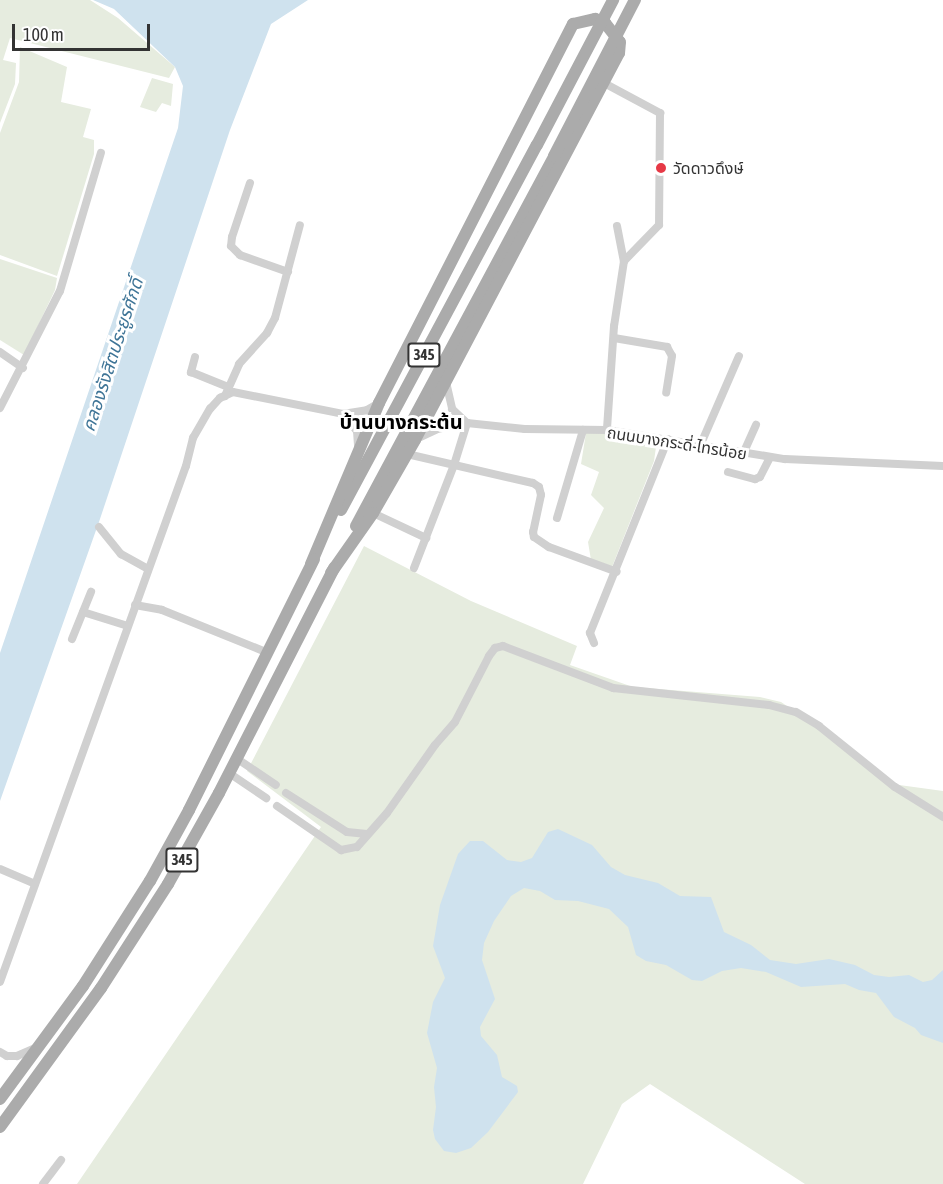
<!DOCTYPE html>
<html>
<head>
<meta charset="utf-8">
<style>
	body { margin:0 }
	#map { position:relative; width:943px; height:1184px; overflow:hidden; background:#fff; font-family:"Asap Condensed","Noto Sans Thai",sans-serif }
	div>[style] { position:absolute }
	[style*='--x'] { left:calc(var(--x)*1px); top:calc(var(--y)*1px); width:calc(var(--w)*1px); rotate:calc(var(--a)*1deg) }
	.green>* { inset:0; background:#e6ecdf }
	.water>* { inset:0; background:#cfe2ee }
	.minor>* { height:8px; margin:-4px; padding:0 4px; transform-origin:4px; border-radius:4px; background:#d0d0d0 }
	.primary>* { height:12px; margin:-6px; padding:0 6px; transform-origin:6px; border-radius:6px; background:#ababab }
	.primary-bridge>* { height:12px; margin:-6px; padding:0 6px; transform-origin:6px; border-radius:6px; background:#ababab }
	.dots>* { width:16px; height:16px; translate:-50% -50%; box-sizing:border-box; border:3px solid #fff; border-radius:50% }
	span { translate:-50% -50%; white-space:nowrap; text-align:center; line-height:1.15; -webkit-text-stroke:6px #fff; paint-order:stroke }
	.shield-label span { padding:2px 4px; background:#fff; border:2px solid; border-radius:4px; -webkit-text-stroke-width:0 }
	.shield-label { font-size:15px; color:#333; font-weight:700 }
	.poi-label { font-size:16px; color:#333 }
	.left { translate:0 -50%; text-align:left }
	.street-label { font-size:16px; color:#333 }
	.water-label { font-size:18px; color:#3f7597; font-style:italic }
	.quarter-label { font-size:20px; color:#000; font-weight:700 }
	.scale { position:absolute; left:12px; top:24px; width:138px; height:27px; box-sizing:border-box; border:3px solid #333; border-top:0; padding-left:8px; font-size:18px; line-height:21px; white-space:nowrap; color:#333; -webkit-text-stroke:4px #fff; paint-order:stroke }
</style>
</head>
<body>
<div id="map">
	<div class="green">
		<div style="clip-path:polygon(0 0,90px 0,118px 18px,175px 67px,169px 78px,10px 38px,3px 60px,16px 63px,15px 84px,0 123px)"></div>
		<div style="clip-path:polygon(20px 47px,67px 67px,61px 102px,91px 109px,83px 137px,94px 140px,94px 154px,57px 276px,0 255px,0 133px,19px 82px)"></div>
		<div style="clip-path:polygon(152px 78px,173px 84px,171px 106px,162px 103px,156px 112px,140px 107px)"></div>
		<div style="clip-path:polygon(0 259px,57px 278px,55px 290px,24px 355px,0 340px)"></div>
		<div style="clip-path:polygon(610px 431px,657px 440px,654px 461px,612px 567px,591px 560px,588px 542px,604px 508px,591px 495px,599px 472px,581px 464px,586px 433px)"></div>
		<div style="clip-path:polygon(364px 546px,471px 601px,577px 646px,570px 665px,633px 687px,760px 697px,781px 702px,845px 745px,892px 784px,943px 791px,943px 1184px,805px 1184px,650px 1084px,622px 1104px,583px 1184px,77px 1184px,321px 827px,247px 771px)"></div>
	</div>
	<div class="water">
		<div style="clip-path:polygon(93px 0,308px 0,271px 24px,230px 130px,100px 519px,0 801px,0 653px,178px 128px,183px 86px,175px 67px,114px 9px)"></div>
		<div style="clip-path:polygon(558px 829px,592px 845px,611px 867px,625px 875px,658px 883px,680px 896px,711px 897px,724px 932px,751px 945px,770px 960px,796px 964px,829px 959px,855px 965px,874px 975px,889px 977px,909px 975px,923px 982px,932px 980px,943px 970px,943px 1043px,921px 1035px,915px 1028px,894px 1017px,876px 993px,859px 990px,845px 984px,801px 987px,766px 972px,741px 968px,722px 971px,702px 981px,692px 980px,666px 965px,646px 961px,636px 955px,628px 927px,609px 909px,578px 901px,555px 900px,540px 891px,524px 888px,511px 896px,494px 921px,484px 943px,482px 960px,495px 999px,480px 1027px,481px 1036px,497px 1055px,502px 1077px,517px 1086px,518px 1092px,488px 1132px,471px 1148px,456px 1153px,444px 1151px,435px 1139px,433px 1130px,436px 1107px,434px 1087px,437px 1068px,427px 1033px,433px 1002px,445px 978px,433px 946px,440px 905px,458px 854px,470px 841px,483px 841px,507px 860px,521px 862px,532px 858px,548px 832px)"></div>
	</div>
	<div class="minor">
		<div style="--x:604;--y:83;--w:64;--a:28.2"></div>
		<div style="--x:660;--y:113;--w:112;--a:90.5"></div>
		<div style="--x:659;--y:225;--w:50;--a:134.2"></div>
		<div style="--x:624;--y:261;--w:66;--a:98.7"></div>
		<div style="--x:614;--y:326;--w:104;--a:93.9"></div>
		<div style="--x:250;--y:183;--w:57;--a:108.4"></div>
		<div style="--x:232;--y:237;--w:9;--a:96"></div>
		<div style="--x:231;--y:246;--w:13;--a:45"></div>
		<div style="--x:240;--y:255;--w:51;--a:19.5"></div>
		<div style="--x:617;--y:226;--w:36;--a:79"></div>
		<div style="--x:614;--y:338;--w:54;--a:9.6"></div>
		<div style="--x:667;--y:347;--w:10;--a:61"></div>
		<div style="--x:672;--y:356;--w:37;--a:99"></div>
		<div style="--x:0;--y:352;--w:28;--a:35"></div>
		<div style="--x:195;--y:357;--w:16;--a:105"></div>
		<div style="--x:191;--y:372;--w:40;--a:22"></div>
		<div style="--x:446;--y:382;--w:28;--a:77"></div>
		<div style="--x:452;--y:409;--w:21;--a:43"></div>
		<div style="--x:225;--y:396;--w:35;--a:-66"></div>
		<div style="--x:239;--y:364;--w:42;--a:-47.9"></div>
		<div style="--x:267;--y:333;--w:17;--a:-62"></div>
		<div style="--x:275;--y:318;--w:96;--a:-75"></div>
		<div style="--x:0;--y:408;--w:131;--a:-62.9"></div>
		<div style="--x:60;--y:291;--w:144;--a:-73.5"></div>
		<div style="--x:343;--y:414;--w:22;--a:51"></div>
		<div style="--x:357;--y:431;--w:15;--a:86"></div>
		<div style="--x:416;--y:439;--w:23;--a:-25"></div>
		<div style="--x:437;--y:429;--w:31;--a:-11"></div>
		<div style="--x:467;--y:423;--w:58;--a:5.9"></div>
		<div style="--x:525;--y:429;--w:82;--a:0.7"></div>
		<div style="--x:607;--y:430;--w:180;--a:9.3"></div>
		<div style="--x:785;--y:459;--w:158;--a:2.5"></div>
		<div style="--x:700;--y:446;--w:98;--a:-66.6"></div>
		<div style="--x:407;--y:454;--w:129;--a:13"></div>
		<div style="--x:533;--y:483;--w:7;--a:34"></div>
		<div style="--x:539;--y:487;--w:8;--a:76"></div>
		<div style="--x:541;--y:495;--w:38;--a:102"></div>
		<div style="--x:533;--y:532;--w:5;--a:79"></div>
		<div style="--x:534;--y:537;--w:18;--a:34"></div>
		<div style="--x:549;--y:547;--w:72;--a:20.2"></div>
		<div style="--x:743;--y:454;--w:32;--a:-66"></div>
		<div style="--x:728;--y:472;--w:28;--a:15"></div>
		<div style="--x:755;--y:479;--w:5;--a:-22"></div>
		<div style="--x:760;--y:477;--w:22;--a:-63"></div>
		<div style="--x:373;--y:513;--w:59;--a:25.3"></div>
		<div style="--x:557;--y:518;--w:92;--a:-73.5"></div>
		<div style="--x:99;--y:527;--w:35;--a:51"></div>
		<div style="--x:121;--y:554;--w:31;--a:29"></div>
		<div style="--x:414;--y:568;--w:110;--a:-68.8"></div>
		<div style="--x:454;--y:465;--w:44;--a:-72.8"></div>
		<div style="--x:135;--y:605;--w:27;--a:10"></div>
		<div style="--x:162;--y:610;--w:112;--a:22"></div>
		<div style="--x:83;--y:612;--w:47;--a:17.3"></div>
		<div style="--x:72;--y:639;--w:51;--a:-68"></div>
		<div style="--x:594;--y:643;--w:11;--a:-112"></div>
		<div style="--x:590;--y:633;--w:209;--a:-68.1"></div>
		<div style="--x:236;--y:758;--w:48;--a:34"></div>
		<div style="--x:229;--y:773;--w:45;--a:34"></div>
		<div style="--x:286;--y:793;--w:72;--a:32.6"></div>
		<div style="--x:347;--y:832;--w:20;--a:6"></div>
		<div style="--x:277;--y:806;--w:78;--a:34.5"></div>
		<div style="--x:341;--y:850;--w:16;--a:-11"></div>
		<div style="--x:357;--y:847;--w:45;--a:-48.6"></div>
		<div style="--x:387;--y:813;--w:83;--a:-54.8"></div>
		<div style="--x:435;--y:745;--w:30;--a:-49"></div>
		<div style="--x:455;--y:722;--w:74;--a:-62.7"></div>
		<div style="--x:489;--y:656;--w:10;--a:-53"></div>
		<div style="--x:495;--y:648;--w:8;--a:-14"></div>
		<div style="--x:503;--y:646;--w:118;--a:20.9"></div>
		<div style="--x:613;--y:688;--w:157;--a:6.2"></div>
		<div style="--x:769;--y:705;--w:28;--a:15"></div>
		<div style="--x:796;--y:712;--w:27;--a:31"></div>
		<div style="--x:819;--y:726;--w:97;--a:38.8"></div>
		<div style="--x:895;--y:787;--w:57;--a:32"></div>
		<div style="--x:0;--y:869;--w:38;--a:23"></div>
		<div style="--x:0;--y:982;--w:548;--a:-70.18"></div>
		<div style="--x:186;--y:466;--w:29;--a:-76"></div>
		<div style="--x:193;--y:438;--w:34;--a:-60"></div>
		<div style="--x:210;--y:409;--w:15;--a:-48"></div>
		<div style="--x:220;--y:398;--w:14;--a:-25"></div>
		<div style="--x:233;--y:392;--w:112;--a:11.3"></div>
		<div style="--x:343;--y:414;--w:24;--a:-9"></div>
		<div style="--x:367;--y:410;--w:14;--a:-30"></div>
		<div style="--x:0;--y:1052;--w:8;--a:30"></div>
		<div style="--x:7;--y:1056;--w:10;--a:0"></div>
		<div style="--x:17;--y:1056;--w:22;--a:-24"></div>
		<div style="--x:43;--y:1184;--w:30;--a:-53"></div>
	</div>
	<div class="primary">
		<div style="--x:341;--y:510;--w:414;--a:-61.8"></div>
		<div style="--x:356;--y:526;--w:420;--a:-61.8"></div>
		<div style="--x:311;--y:564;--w:175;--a:-67.1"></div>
		<div style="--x:379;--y:403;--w:426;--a:-62.9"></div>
		<div style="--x:573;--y:24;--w:23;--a:-13"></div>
		<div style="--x:595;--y:19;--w:11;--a:22"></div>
		<div style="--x:605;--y:23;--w:24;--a:52"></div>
		<div style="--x:620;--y:42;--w:11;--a:95"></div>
		<div style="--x:619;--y:53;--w:437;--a:117.8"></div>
		<div style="--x:415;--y:440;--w:84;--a:119.9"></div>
		<div style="--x:373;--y:513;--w:73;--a:125"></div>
		<div style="--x:0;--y:1099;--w:140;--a:-53.7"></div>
		<div style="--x:83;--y:986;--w:125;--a:-57.5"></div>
		<div style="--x:150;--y:881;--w:81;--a:-61.2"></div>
		<div style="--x:189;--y:810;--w:280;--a:-63.5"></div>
		<div style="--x:0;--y:1127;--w:172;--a:-54"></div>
		<div style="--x:101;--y:988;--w:124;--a:-57.2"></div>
		<div style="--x:168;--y:884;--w:104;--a:-60.7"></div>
		<div style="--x:219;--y:793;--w:253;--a:-62.9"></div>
	</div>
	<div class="primary-bridge">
		<div style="--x:537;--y:145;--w:164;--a:-62.3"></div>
		<div style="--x:554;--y:156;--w:176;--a:-62.6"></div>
	</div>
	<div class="dots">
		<div style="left:661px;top:168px;background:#e63946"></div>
	</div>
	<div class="shield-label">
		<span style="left:424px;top:355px">345</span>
		<span style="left:182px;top:860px">345</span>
	</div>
	<div class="poi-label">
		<span class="left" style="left:673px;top:168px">วัดดาวดึงษ์</span>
	</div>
	<div class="street-label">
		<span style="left:677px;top:443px;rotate:9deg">ถนนบางกระดี่-ไทรน้อย</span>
	</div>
	<div class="water-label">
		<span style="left:113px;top:355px;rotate:-72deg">คลองรังสิตประยูรศักดิ์</span>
	</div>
	<div class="quarter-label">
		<span style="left:401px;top:421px">บ้านบางกระต้น</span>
	</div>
	<div class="scale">100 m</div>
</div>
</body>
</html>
